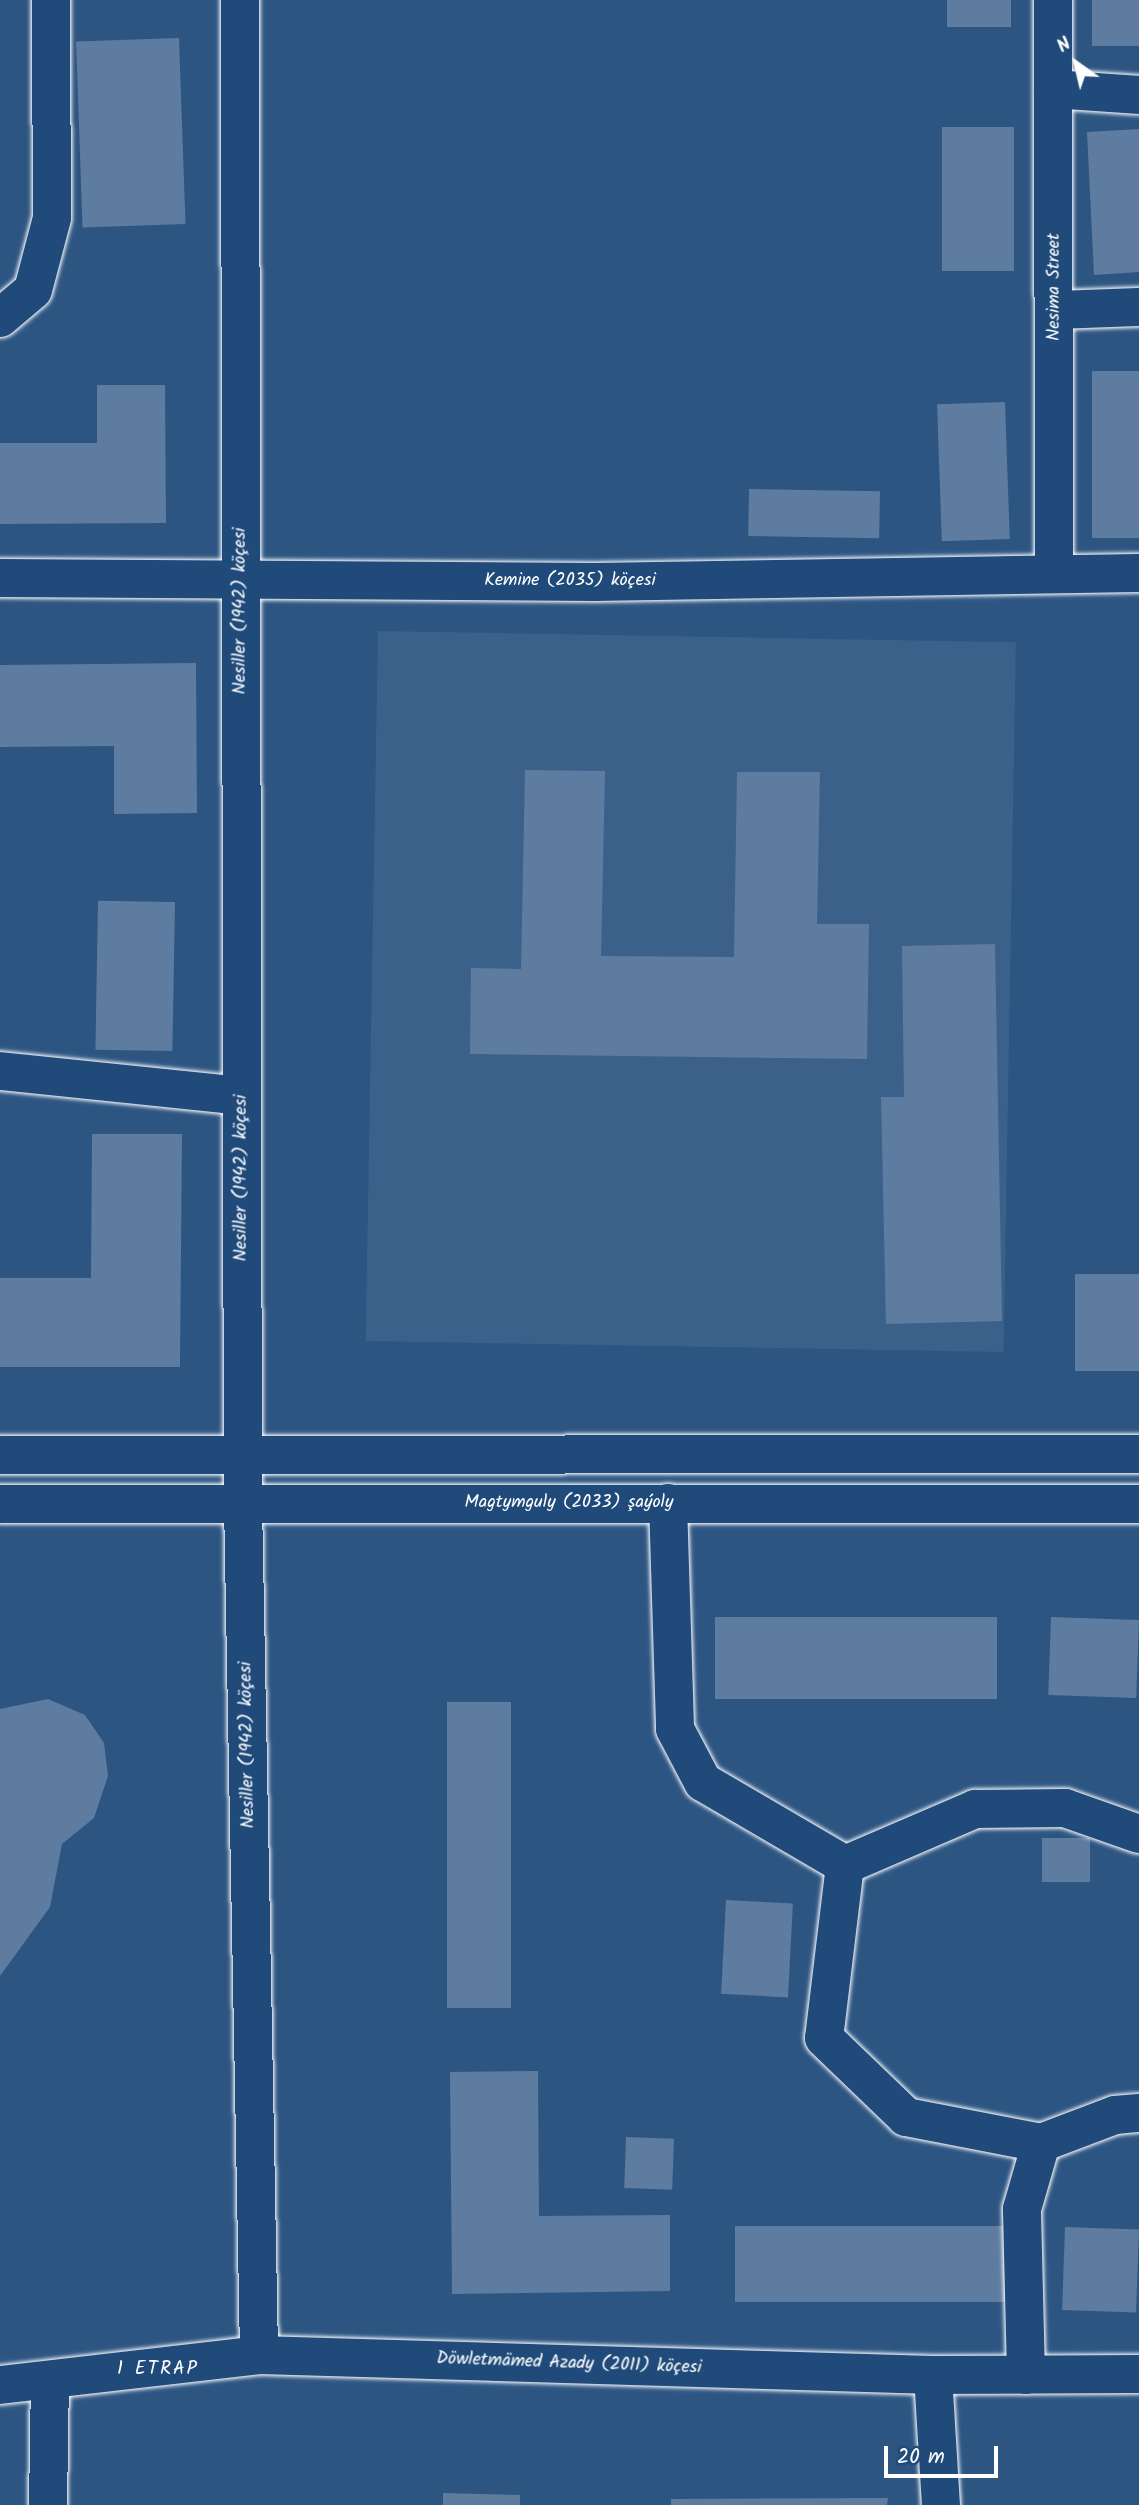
<!DOCTYPE html>
<html>
<head>
<meta charset="utf-8">
<style>
	body { margin:0 }
	#map { position:relative; width:1139px; height:2505px; overflow:hidden; background:#2c5582; font-family:Kalam,sans-serif }
	div>[style] { position:absolute }
	[style*='--x'] { left:calc(var(--x)*1px); top:calc(var(--y)*1px); width:calc(var(--w)*1px); rotate:calc(var(--a)*1deg) }
	.built>* { inset:0; background:#3b618b; transform-origin:0 0 }
	.building>* { inset:0; background:#5e7c9f; transform-origin:0 0 }
	.roads { filter:drop-shadow(0 0 2px #fff) drop-shadow(0 0 2px #fff) }
	.minor>* { height:38px; margin:-19px; padding:0 19px; transform-origin:19px; border-radius:19px; background:#1f4a7a }
	.major>* { height:38px; margin:-19px; padding:0 19px; transform-origin:19px; border-radius:19px; background:#1f4a7a }
	span { translate:-50% -50%; white-space:nowrap; text-align:center; line-height:1.15; -webkit-text-stroke:5px #1f4a7a; paint-order:stroke }
	.street-label { font-size:18px; color:#fff }
	.neighbourhood-label { font-size:19px; color:#fff; letter-spacing:2px }
	.north { position:absolute; left:1041px; top:28px; width:70px; height:70px; -webkit-text-stroke:5px #1f4a7a; paint-order:stroke; rotate:326deg; font-size:19px; font-weight:700; line-height:28px; text-align:center; color:#fff }
	.north::after { content:''; display:block; margin:auto; width:24px; height:32px; background:#fff; clip-path:polygon(50% 0,100% 100%,50% 72%,0 100%) }
	.scale { position:absolute; left:884px; top:2446px; width:114px; height:32px; box-sizing:border-box; border:4px solid #fff; border-top:0; padding-left:9px; font-size:21px; line-height:24px; white-space:nowrap; color:#fff; -webkit-text-stroke:5px #1f4a7a; paint-order:stroke }
</style>
</head>
<body>
<div id="map">
	<div class="built">
		<div style="left:378px;top:631px;width:638px;height:710px;rotate:1deg"></div>
	</div>
	<div class="building">
		<div style="left:947px;top:0;width:64px;height:27px"></div>
		<div style="left:1092px;top:0;width:47px;height:46px"></div>
		<div style="left:179px;top:38px;width:186px;height:103px;rotate:88deg"></div>
		<div style="left:942px;top:127px;width:72px;height:144px"></div>
		<div style="clip-path:polygon(1139px 129px,1139px 272px,1094px 275px,1087px 132px)"></div>
		<div style="left:1139px;top:371px;width:167px;height:47px;rotate:90deg"></div>
		<div style="clip-path:polygon(97px 385px,165px 385px,166px 523px,0 524px,0 443px,97px 443px)"></div>
		<div style="left:1005px;top:402px;width:137px;height:68px;rotate:88deg"></div>
		<div style="left:749px;top:489px;width:131px;height:47px;rotate:1deg"></div>
		<div style="clip-path:polygon(196px 663px,197px 813px,114px 814px,114px 746px,0 747px,0 665px)"></div>
		<div style="clip-path:polygon(525px 770px,605px 771px,601px 956px,734px 957px,737px 772px,820px 772px,817px 924px,869px 924px,867px 1059px,470px 1054px,471px 968px,521px 969px)"></div>
		<div style="left:175px;top:902px;width:149px;height:77px;rotate:91deg"></div>
		<div style="clip-path:polygon(995px 944px,1002px 1321px,886px 1324px,881px 1097px,904px 1097px,902px 946px)"></div>
		<div style="clip-path:polygon(92px 1134px,182px 1134px,180px 1367px,0 1367px,0 1278px,91px 1278px)"></div>
		<div style="left:1139px;top:1274px;width:97px;height:64px;rotate:90deg"></div>
		<div style="left:715px;top:1617px;width:282px;height:82px"></div>
		<div style="left:1051px;top:1617px;width:88px;height:78px;rotate:2deg"></div>
		<div style="clip-path:polygon(48px 1699px,85px 1715px,104px 1743px,108px 1776px,94px 1818px,62px 1844px,50px 1907px,0 1976px,0 1709px)"></div>
		<div style="left:447px;top:1702px;width:64px;height:306px"></div>
		<div style="left:1090px;top:1838px;width:44px;height:48px;rotate:90deg"></div>
		<div style="left:726px;top:1900px;width:67px;height:94px;rotate:3deg"></div>
		<div style="clip-path:polygon(538px 2071px,539px 2216px,670px 2215px,670px 2291px,452px 2294px,450px 2072px)"></div>
		<div style="left:626px;top:2137px;width:48px;height:51px;rotate:2deg"></div>
		<div style="left:735px;top:2226px;width:278px;height:76px"></div>
		<div style="left:1065px;top:2227px;width:74px;height:83px;rotate:2deg"></div>
		<div style="clip-path:polygon(443px 2493px,520px 2495px,520px 2505px,443px 2505px)"></div>
		<div style="clip-path:polygon(888px 2498px,887px 2505px,671px 2505px,671px 2499px)"></div>
	</div>
	<div class="roads">
		<div class="minor">
			<div style="--x:240;--y:0;--w:1503;--a:89.89"></div>
			<div style="--x:243;--y:1503;--w:852;--a:88.92"></div>
			<div style="--x:1053;--y:0;--w:574;--a:89.9"></div>
			<div style="--x:1053;--y:89;--w:86;--a:4"></div>
			<div style="--x:1056;--y:310;--w:83;--a:-2.1"></div>
			<div style="--x:0;--y:318;--w:43;--a:-40.3"></div>
			<div style="--x:33;--y:290;--w:74;--a:-75.2"></div>
			<div style="--x:52;--y:218;--w:218;--a:-90.3"></div>
			<div style="--x:0;--y:578;--w:595;--a:0.39"></div>
			<div style="--x:595;--y:582;--w:544;--a:-0.95"></div>
			<div style="--x:0;--y:1071;--w:243;--a:5.9"></div>
			<div style="--x:668;--y:1503;--w:226;--a:88.2"></div>
			<div style="--x:675;--y:1729;--w:60;--a:62.2"></div>
			<div style="--x:703;--y:1782;--w:164;--a:30.3"></div>
			<div style="--x:845;--y:1865;--w:142;--a:-23.3"></div>
			<div style="--x:975;--y:1809;--w:90;--a:-0.6"></div>
			<div style="--x:1065;--y:1808;--w:78;--a:19.4"></div>
			<div style="--x:845;--y:1865;--w:174;--a:96.9"></div>
			<div style="--x:824;--y:2038;--w:114;--a:43.9"></div>
			<div style="--x:906;--y:2117;--w:137;--a:10.9"></div>
			<div style="--x:933;--y:2375;--w:130;--a:86.5"></div>
			<div style="--x:1026;--y:2375;--w:166;--a:-91.4"></div>
			<div style="--x:1022;--y:2209;--w:69;--a:-73.9"></div>
			<div style="--x:1041;--y:2143;--w:79;--a:-20.7"></div>
			<div style="--x:1115;--y:2115;--w:24;--a:-5"></div>
			<div style="--x:0;--y:2385;--w:261;--a:-6.6"></div>
			<div style="--x:259;--y:2355;--w:674;--a:1.7"></div>
			<div style="--x:933;--y:2375;--w:206;--a:-0.3"></div>
			<div style="--x:48;--y:2505;--w:125;--a:-89.1"></div>
		</div>
		<div class="major">
			<div style="--x:0;--y:1455;--w:1139;--a:-0.05"></div>
			<div style="--x:0;--y:1504;--w:1139;--a:0"></div>
		</div>
	</div>
	<div class="street-label">
		<span style="left:1055px;top:287px;rotate:-90deg">Nesima Street</span>
		<span style="left:570px;top:581px">Kemine (2035) köçesi</span>
		<span style="left:241px;top:611px;rotate:-90deg">Nesiller (1942) köçesi</span>
		<span style="left:242px;top:1178px;rotate:-90deg">Nesiller (1942) köçesi</span>
		<span style="left:569px;top:1503px">Magtymguly (2033) şaýoly</span>
		<span style="left:248px;top:1745px;rotate:-91deg">Nesiller (1942) köçesi</span>
		<span style="left:569px;top:2364px;rotate:2deg">Döwletmämed Azady (2011) köçesi</span>
	</div>
	<div class="neighbourhood-label">
		<span style="left:158px;top:2370px">1 ETRAP</span>
	</div>
	<div class="north">N</div>
	<div class="scale">20 m</div>
</div>
</body>
</html>
